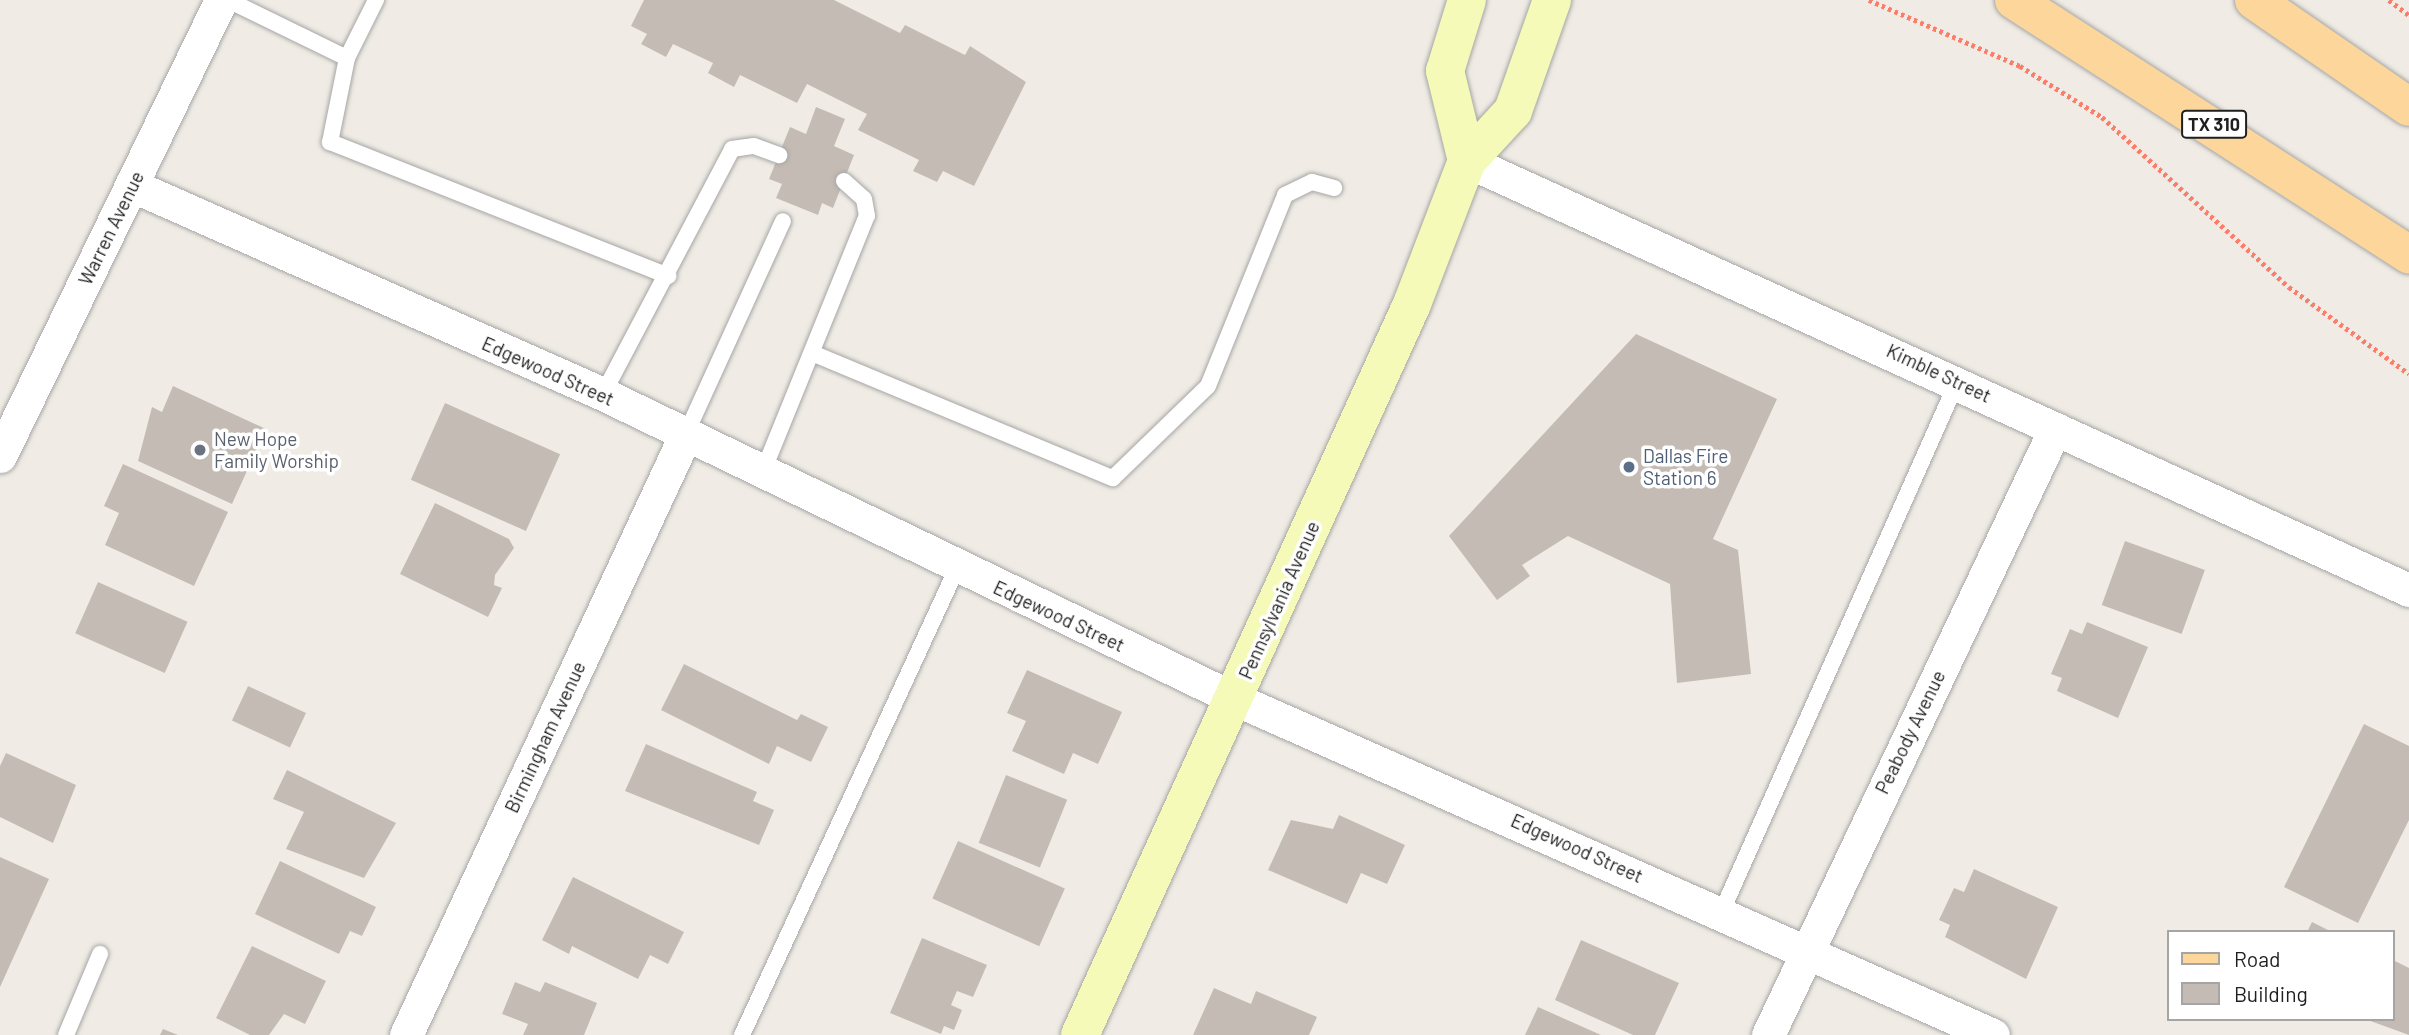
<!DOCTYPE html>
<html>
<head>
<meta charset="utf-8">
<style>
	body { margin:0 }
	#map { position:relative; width:2409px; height:1035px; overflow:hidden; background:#f0ece5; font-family:Barlow,sans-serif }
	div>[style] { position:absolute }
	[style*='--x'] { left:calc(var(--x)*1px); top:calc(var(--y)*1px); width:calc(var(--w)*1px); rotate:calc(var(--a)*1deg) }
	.building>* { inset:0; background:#c4bcb4; transform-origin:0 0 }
	.path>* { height:4.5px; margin-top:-2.25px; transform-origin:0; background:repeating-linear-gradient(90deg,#fb7e6a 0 3.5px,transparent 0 7px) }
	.roads { filter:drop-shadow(0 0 2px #a6a6a6) drop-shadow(0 0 2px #a6a6a6) }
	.lane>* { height:16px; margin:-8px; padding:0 8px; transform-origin:8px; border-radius:8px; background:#fff }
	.street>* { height:33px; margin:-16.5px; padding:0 16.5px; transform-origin:16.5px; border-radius:16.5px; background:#fff }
	.secondary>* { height:38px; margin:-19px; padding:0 19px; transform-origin:19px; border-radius:19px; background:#f5fab8 }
	.primary>* { height:38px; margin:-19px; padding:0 19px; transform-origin:19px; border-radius:19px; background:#fdd69c }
	.dots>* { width:19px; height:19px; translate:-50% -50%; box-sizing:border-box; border:4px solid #fff; border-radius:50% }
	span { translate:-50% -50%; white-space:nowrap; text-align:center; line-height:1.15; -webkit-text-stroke:7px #fff; paint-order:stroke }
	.shield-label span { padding:2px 5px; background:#fff; border:2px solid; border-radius:5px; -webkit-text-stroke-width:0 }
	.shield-label { font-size:18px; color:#1f1f1f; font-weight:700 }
	.street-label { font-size:19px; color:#1f1f1f }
	.worship-label { font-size:19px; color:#5b616d }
	.left { translate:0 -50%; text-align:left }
	.service-label { font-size:19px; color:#4e5e75 }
	.legend { position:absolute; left:2167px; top:930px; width:228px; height:91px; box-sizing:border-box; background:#fff; border:2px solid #a5a5a5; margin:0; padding:9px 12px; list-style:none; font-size:21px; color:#1f1f1f }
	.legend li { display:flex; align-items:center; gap:14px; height:35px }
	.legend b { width:35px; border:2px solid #a5a5a5 }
</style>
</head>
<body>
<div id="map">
	<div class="building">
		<div style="clip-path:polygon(644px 0,834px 0,900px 33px,905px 25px,965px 55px,970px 46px,1026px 82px,974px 186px,943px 171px,937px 182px,913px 171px,919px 160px,858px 130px,867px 114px,807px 84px,797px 103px,740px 75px,734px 87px,708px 73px,713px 63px,673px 44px,666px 57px,641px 44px,647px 34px,631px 26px)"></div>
		<div style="clip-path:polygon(816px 107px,845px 119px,834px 146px,854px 155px,833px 208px,822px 203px,818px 215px,776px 198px,782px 184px,769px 179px,790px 127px,806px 134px)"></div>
		<div style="clip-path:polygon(1636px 334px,1777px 399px,1713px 539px,1738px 550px,1751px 674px,1677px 683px,1670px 584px,1568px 536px,1522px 565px,1530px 576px,1497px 600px,1449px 536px)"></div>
		<div style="clip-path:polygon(173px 386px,266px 429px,232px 504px,138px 461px,152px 407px,162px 412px)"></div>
		<div style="left:445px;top:403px;width:126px;height:84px;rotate:24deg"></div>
		<div style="clip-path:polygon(123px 464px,228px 512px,194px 586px,105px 545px,119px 513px,104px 506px)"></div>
		<div style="clip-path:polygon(435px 503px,509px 539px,514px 548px,495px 575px,494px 585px,502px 588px,488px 617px,400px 574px)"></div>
		<div style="left:2125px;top:541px;width:85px;height:68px;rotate:20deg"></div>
		<div style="left:98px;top:582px;width:98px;height:56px;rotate:24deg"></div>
		<div style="clip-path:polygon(2087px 622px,2148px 647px,2118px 718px,2057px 691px,2062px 678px,2051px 674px,2070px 629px,2082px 634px)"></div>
		<div style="clip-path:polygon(684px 664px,797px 720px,801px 714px,828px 727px,811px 762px,777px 746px,769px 764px,661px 710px)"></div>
		<div style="clip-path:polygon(1027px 670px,1122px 712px,1098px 764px,1073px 753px,1064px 774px,1012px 751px,1026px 721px,1007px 713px)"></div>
		<div style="left:248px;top:686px;width:64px;height:38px;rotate:25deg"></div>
		<div style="clip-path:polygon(2364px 724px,2409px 746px,2409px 820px,2358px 923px,2284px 887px)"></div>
		<div style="clip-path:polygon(646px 744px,757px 792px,753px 801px,774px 810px,759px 845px,625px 791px)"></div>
		<div style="clip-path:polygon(6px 753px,76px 785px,53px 843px,0 817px,0 766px)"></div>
		<div style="clip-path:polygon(287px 770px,396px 823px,364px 878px,286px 849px,304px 812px,273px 799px)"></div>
		<div style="left:1006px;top:775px;width:66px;height:73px;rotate:22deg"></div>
		<div style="clip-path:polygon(1339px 815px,1405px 845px,1387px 884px,1361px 873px,1347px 904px,1268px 870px,1291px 820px,1333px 829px)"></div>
		<div style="left:958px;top:841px;width:117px;height:63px;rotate:24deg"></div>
		<div style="clip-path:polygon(0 857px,49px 879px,0 987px)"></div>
		<div style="clip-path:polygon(280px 861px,376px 907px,362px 936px,350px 931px,339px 954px,255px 914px)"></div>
		<div style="clip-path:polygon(1974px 869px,2058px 907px,2026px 979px,1945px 937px,1950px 925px,1939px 920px,1954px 888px,1964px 892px)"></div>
		<div style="clip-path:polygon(573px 877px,684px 932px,668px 964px,650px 955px,638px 979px,572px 946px,569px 954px,542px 940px)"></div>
		<div style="clip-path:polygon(2312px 922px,2332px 932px,2307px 932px)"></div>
		<div style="clip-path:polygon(922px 938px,987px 965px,973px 997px,957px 991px,951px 1005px,962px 1010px,954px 1030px,944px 1026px,941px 1034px,890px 1013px)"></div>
		<div style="clip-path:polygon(1581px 940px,1679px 983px,1655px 1035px,1633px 1035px,1555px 1000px)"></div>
		<div style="clip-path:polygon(252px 946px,326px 981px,305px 1024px,284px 1014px,269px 1035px,250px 1035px,216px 1018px)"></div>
		<div style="clip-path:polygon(2393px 960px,2409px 968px,2409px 1035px,2365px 1019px,2393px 1019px)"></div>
		<div style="clip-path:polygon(515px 982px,540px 992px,545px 982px,597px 1003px,584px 1035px,523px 1035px,528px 1024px,502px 1014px)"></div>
		<div style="clip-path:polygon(1214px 988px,1251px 1004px,1256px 991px,1317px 1017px,1309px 1035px,1193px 1035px)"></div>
		<div style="clip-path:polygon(1538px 1007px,1601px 1035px,1525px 1035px)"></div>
		<div style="clip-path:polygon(163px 1029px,178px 1035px,160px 1035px)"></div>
	</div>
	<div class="path">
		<div style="--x:1869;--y:0;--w:165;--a:23.6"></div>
		<div style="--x:2020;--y:66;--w:97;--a:31.9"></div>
		<div style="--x:2102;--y:117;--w:253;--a:42.3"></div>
		<div style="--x:2289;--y:287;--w:148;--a:35.9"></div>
		<div style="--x:2389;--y:0;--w:25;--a:37"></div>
	</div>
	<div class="roads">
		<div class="lane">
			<div style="--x:228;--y:0;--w:132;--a:26"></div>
			<div style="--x:376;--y:0;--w:65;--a:116.6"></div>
			<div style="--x:347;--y:58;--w:86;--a:101.4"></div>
			<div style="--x:330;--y:142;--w:364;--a:21.6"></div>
			<div style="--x:812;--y:353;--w:326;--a:22.6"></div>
			<div style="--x:1113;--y:478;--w:132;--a:-44.1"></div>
			<div style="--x:1208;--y:386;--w:206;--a:-68"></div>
			<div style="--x:1285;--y:195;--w:30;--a:-26"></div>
			<div style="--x:1312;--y:182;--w:23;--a:15"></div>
			<div style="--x:603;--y:394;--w:277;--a:-62.2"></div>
			<div style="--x:732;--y:149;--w:22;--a:-8"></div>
			<div style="--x:754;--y:146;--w:27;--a:20"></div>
			<div style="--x:685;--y:436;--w:236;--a:-65.5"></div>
			<div style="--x:762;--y:474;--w:279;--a:-67.9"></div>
			<div style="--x:867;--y:216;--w:17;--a:-100"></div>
			<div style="--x:864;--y:199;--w:27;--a:-138"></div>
			<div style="--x:1722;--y:911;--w:581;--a:-66.04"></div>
			<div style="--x:66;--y:1035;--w:88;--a:-67.2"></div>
			<div style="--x:742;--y:1035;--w:514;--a:-65.28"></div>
		</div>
		<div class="street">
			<div style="--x:1467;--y:161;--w:1035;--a:24.49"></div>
			<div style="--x:131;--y:185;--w:516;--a:23.88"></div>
			<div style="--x:603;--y:394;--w:702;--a:25.76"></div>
			<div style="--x:1235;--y:699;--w:829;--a:23.91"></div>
			<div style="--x:0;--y:456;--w:507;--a:-64.14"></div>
			<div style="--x:406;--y:1035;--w:659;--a:-65.03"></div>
			<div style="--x:1768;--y:1035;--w:671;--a:-64.66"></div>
		</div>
		<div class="secondary">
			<div style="--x:1467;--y:161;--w:93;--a:-103.7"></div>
			<div style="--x:1445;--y:71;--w:74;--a:-72.8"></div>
			<div style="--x:1080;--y:1035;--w:803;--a:-65.57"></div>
			<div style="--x:1412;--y:304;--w:153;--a:-69"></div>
			<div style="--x:1467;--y:161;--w:68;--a:-47.4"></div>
			<div style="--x:1513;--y:111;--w:118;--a:-70.6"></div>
		</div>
		<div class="primary">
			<div style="--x:2014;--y:0;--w:470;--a:32.8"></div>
			<div style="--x:2254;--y:0;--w:188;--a:34.6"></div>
		</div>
	</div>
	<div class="dots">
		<div style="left:200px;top:450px;background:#6b7280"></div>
		<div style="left:1629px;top:467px;background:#5c6f8a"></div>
	</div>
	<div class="shield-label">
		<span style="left:2214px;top:124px">TX 310</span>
	</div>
	<div class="street-label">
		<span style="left:111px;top:228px;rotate:-64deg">Warren Avenue</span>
		<span style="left:548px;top:371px;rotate:24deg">Edgewood Street</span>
		<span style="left:1939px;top:373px;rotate:25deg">Kimble Street</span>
		<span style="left:1279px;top:600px;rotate:-66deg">Pennsylvania Avenue</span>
		<span style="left:1059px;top:616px;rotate:25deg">Edgewood Street</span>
		<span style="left:1910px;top:732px;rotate:-64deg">Peabody Avenue</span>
		<span style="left:545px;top:737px;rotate:-65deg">Birmingham Avenue</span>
		<span style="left:1577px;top:848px;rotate:24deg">Edgewood Street</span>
	</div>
	<div class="worship-label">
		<span class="left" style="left:214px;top:450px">New Hope<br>Family Worship</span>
	</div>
	<div class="service-label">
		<span class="left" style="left:1643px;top:467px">Dallas Fire<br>Station 6</span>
	</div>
	<ul class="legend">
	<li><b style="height:9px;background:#fdd69c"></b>Road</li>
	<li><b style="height:19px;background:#c4bcb4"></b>Building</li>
	</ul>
</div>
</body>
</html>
